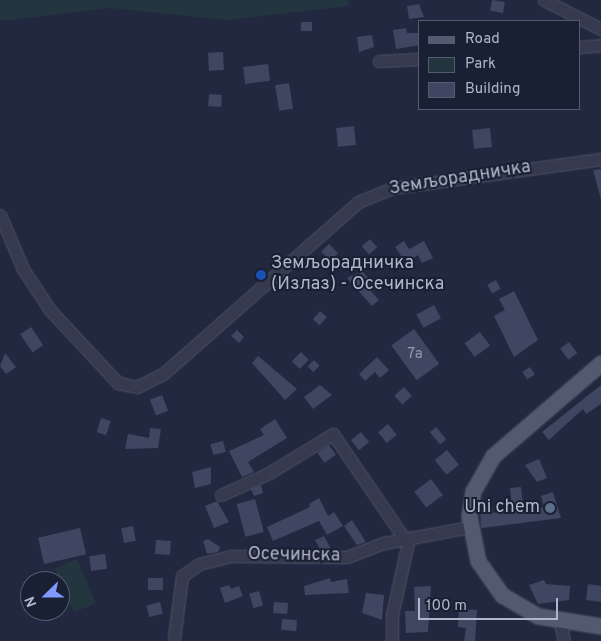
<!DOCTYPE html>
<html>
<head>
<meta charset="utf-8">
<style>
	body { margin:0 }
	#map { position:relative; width:601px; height:641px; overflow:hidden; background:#21283f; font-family:Overpass,sans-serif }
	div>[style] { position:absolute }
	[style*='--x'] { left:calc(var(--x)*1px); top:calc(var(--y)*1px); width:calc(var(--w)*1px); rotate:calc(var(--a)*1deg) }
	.green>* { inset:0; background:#23363f; transform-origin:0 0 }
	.building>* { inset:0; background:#3f4661; transform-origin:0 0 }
	.roads { filter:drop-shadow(0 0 1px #505569) drop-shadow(0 0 1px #505569) }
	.minor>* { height:11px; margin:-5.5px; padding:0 5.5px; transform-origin:5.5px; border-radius:5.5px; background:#353a4e }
	.major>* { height:15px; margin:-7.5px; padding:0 7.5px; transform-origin:7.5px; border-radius:7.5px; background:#53596f }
	.dots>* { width:14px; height:14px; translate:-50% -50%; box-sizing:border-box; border:2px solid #1a2033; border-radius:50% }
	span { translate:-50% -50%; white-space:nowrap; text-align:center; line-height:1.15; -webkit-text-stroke:4px #1a2033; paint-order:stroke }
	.number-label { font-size:15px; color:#9499b0 }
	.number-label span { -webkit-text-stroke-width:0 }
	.street-label { font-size:18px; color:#b1b5ca }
	.poi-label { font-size:18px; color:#b1b5ca }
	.left { translate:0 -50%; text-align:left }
	.right { translate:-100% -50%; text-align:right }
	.legend { position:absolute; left:418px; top:20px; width:162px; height:90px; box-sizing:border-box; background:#1a2033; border:1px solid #565c6f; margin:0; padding:6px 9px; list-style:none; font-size:15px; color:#b1b5ca }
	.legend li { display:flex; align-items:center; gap:10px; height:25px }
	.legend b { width:25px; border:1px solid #565c6f }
	.north { position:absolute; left:20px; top:571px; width:50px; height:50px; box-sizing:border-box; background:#1a2033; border:1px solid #565c6f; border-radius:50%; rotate:248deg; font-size:14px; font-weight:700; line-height:20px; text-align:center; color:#b1b5ca }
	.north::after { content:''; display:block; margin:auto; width:18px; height:22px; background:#8098ff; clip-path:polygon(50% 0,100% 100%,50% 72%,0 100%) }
	.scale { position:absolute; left:418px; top:598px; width:140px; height:22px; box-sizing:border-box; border:2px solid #b1b5ca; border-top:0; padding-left:6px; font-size:15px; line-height:18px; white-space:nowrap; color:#b1b5ca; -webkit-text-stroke:4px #1a2033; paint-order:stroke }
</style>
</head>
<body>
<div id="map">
	<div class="green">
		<div style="clip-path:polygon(0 0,349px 0,348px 6px,227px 20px,110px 8px,0 21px)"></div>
		<div style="left:77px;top:559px;width:48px;height:24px;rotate:67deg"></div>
	</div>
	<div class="building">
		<div style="left:492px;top:0;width:13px;height:11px;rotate:9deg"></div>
		<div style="clip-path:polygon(419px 4px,424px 17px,409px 19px,407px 6px)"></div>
		<div style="left:312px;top:22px;width:9px;height:11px;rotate:90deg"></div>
		<div style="clip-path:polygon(406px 28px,407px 33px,420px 33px,420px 45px,396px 49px,393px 30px)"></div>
		<div style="clip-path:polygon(372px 35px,374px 47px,359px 52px,357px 37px)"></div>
		<div style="left:223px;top:52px;width:18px;height:15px;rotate:87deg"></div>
		<div style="left:268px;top:64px;width:17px;height:25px;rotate:83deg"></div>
		<div style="left:289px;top:83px;width:26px;height:14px;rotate:81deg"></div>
		<div style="left:209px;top:94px;width:13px;height:12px;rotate:4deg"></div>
		<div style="left:354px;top:126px;width:19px;height:18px;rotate:84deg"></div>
		<div style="left:490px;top:128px;width:19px;height:18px;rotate:84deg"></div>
		<div style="clip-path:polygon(601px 169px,601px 200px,593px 170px)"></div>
		<div style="left:370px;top:239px;width:11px;height:11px;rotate:49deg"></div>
		<div style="clip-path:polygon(404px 241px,409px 249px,424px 241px,433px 258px,422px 263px,418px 255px,406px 263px,395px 247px)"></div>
		<div style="left:329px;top:244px;width:13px;height:11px;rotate:45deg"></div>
		<div style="clip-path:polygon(362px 271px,374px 284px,369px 289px,379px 300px,372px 306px,347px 278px)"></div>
		<div style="left:496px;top:280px;width:10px;height:10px;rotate:61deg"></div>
		<div style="clip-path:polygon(514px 291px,538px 340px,514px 357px,494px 316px,505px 310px,499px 299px)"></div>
		<div style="left:434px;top:305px;width:15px;height:20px;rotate:62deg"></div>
		<div style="left:320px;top:311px;width:9px;height:11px;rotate:41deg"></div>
		<div style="left:31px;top:327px;width:22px;height:13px;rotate:56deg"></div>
		<div style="left:414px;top:329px;width:43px;height:28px;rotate:54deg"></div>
		<div style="clip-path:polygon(237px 330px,244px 337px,239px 343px,231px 336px)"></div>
		<div style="left:480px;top:332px;width:17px;height:19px;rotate:54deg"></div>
		<div style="left:569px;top:342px;width:14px;height:11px;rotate:54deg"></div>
		<div style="left:301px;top:352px;width:11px;height:13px;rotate:45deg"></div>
		<div style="clip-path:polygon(5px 353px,16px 367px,6px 374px,0 366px)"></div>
		<div style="clip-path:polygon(258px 356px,297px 389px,285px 400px,252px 363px)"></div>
		<div style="clip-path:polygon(377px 357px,389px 370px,380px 378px,375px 372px,365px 381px,359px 374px)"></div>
		<div style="left:314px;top:360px;width:8px;height:9px;rotate:45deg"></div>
		<div style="left:530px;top:367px;width:9px;height:9px;rotate:58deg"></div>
		<div style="clip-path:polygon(320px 385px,332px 395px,313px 409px,304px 397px)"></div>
		<div style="clip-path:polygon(601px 385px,601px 404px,586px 414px,583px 409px,549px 440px,542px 432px)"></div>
		<div style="left:404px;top:387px;width:12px;height:13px;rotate:48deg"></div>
		<div style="left:162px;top:395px;width:17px;height:13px;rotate:69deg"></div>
		<div style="left:101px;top:418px;width:10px;height:15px;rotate:17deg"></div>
		<div style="clip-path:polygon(275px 419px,287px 438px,248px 462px,254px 472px,242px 477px,229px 451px,264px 435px,260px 429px)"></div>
		<div style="left:388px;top:424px;width:14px;height:13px;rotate:51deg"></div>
		<div style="left:436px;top:427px;width:16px;height:8px;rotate:50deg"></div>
		<div style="clip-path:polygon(150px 428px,161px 429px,158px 448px,125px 449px,128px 434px,149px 438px)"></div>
		<div style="left:361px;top:432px;width:13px;height:13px;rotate:51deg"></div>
		<div style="left:223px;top:441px;width:11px;height:13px;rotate:75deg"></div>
		<div style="left:329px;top:445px;width:12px;height:14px;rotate:55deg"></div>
		<div style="left:447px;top:450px;width:19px;height:16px;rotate:51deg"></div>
		<div style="clip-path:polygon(539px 459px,547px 478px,537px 482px,525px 465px)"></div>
		<div style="clip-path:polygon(211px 467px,211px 484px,195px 488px,192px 472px)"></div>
		<div style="left:431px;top:479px;width:20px;height:21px;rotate:53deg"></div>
		<div style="clip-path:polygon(261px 485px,263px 493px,254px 496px,251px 489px)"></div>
		<div style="clip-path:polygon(521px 487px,524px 511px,544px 507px,541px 496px,553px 492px,561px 518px,481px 528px,480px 507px,491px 505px,493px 513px,512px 509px,510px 488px)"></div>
		<div style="clip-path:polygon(319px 498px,328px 516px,334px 512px,343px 526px,327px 535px,319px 521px,273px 541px,267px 527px,310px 507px,309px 504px)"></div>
		<div style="left:255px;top:499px;width:34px;height:19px;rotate:75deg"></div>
		<div style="clip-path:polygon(217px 501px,229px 522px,214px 528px,205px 506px)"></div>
		<div style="clip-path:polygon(352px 520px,366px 542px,357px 545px,344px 526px)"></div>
		<div style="left:133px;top:526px;width:15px;height:12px;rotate:79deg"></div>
		<div style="left:80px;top:528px;width:27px;height:43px;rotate:77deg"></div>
		<div style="clip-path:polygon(324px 536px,331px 549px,320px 549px,315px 540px)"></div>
		<div style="clip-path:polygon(208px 539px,220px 547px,218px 552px,207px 554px,203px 541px)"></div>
		<div style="left:156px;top:540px;width:15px;height:14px;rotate:4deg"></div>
		<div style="left:105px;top:554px;width:15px;height:16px;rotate:82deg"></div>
		<div style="left:148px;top:578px;width:15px;height:12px"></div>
		<div style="clip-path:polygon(330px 578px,331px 582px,347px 579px,349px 593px,305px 595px,304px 586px)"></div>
		<div style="clip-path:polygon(544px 580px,546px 584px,570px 586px,569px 600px,538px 604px,529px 585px)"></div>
		<div style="clip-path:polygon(588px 584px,601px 586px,601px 602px,586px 600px)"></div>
		<div style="clip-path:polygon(229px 585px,231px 589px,239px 586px,243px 596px,225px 603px,220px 588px)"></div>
		<div style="clip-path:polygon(431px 586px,428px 632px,406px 633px,405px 611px,415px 611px,414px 587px)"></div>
		<div style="left:259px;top:591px;width:15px;height:10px;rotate:74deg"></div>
		<div style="clip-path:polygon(366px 593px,384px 595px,382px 620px,362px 613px)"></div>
		<div style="left:160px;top:602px;width:12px;height:14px;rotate:76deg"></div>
		<div style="left:274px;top:602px;width:14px;height:11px;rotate:4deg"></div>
		<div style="clip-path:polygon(459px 609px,477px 610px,475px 641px,464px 641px,466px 628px,458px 627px)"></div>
		<div style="left:282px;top:619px;width:15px;height:11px;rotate:4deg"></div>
	</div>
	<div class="roads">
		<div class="minor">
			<div style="--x:544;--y:0;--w:64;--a:27"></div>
			<div style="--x:580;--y:47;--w:21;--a:-5"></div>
			<div style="--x:379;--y:61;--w:41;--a:-2.8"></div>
			<div style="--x:0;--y:215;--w:59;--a:66.9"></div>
			<div style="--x:23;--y:269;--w:49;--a:56.6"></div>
			<div style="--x:50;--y:310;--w:100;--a:47"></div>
			<div style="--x:118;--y:383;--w:19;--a:12"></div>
			<div style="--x:137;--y:387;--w:29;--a:-27"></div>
			<div style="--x:163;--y:374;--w:260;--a:-41.4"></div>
			<div style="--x:358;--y:202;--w:37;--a:-22"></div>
			<div style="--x:392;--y:188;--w:211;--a:-7.9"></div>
			<div style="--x:221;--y:495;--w:53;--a:-24.6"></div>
			<div style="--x:269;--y:473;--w:75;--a:-31.4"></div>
			<div style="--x:333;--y:434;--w:126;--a:55.7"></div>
			<div style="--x:560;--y:621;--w:20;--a:79"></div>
			<div style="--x:174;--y:638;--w:63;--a:-82.6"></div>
			<div style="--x:182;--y:576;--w:21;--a:-35"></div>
			<div style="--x:199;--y:564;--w:34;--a:-14"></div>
			<div style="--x:232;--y:556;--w:115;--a:0.5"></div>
			<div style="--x:347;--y:557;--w:40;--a:-21"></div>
			<div style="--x:384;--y:543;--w:86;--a:-10.7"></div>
			<div style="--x:392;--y:641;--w:26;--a:-90"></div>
			<div style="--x:392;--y:615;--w:79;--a:-77.6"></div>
		</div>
		<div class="major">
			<div style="--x:601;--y:363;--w:143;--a:139.3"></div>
			<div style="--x:493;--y:456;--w:40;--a:119.7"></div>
			<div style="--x:473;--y:491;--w:25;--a:99"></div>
			<div style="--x:469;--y:516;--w:46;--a:78.7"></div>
			<div style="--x:478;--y:561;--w:42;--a:54.8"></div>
			<div style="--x:502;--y:595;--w:42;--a:30.3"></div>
			<div style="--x:538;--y:616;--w:64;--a:9"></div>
		</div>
	</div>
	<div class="dots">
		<div style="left:261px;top:275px;background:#1a4fb4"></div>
		<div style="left:550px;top:508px;background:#5c6f8a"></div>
	</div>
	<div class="number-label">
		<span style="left:415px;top:355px">7a</span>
	</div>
	<div class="street-label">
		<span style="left:460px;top:179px;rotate:-9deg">Земљорадничка</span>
		<span style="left:294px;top:556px;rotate:1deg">Осечинска</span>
	</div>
	<div class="poi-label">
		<span class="left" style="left:271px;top:275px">Земљорадничка<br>(Излаз) - Осечинска</span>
		<span class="right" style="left:540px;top:508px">Uni chem</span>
	</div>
	<ul class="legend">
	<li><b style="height:6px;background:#53596f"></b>Road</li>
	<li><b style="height:14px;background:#23363f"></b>Park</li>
	<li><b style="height:14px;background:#3f4661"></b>Building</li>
	</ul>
	<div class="north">N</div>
	<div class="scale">100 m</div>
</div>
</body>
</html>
